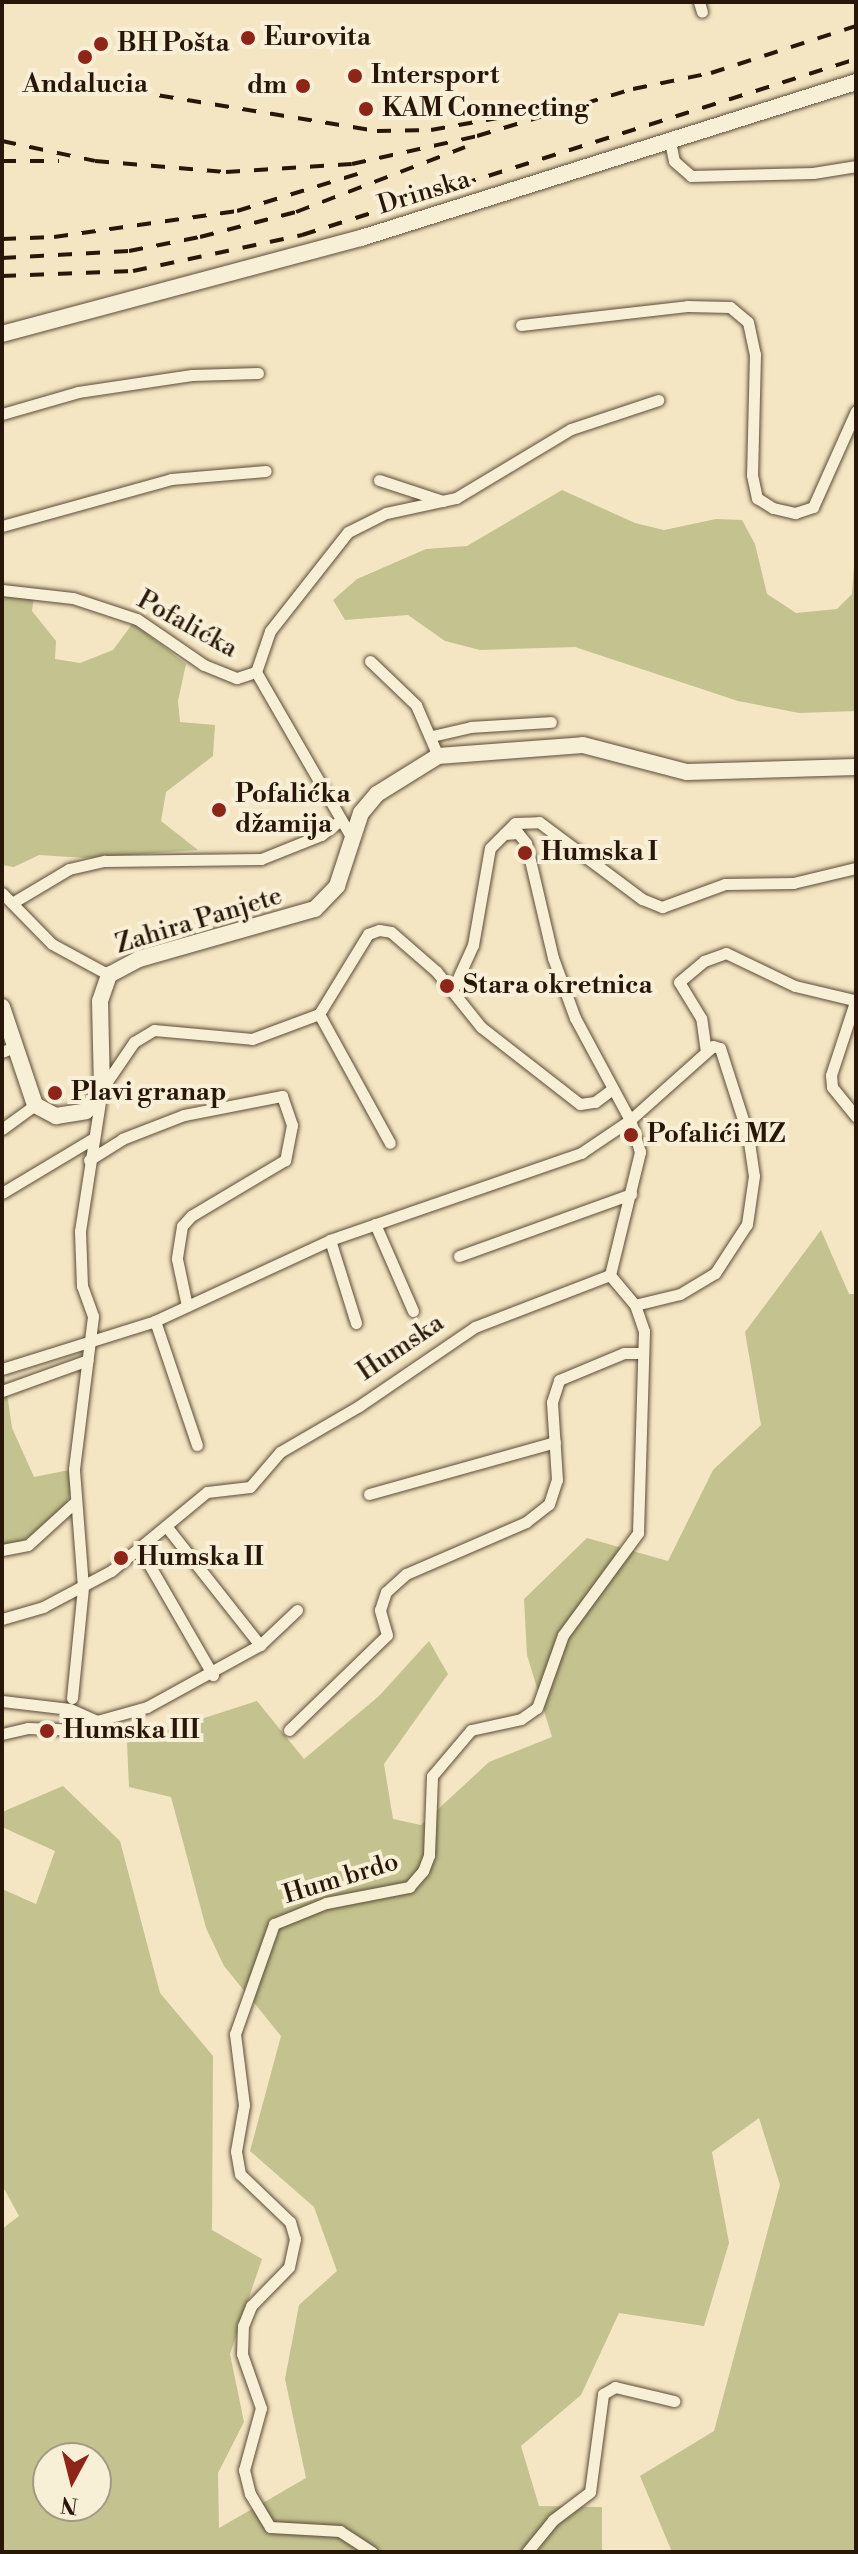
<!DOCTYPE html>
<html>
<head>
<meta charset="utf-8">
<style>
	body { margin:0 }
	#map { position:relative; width:858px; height:2554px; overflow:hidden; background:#f4e6c2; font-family:"Libre Bodoni",serif }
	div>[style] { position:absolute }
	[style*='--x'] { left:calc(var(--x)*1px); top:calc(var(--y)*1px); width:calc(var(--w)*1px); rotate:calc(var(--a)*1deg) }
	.green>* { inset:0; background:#c4c28e }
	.roads { filter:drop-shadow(0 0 2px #5b4b37) drop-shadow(0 0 2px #5b4b37) }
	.street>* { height:11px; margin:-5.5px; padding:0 5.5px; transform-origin:5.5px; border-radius:5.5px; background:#f8efd7 }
	.secondary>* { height:16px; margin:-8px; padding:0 8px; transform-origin:8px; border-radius:8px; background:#f8efd7 }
	.rail>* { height:4px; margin-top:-2px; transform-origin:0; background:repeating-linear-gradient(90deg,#281709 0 14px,transparent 0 28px) }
	.dots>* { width:22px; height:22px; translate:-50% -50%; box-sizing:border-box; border:4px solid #f8efd7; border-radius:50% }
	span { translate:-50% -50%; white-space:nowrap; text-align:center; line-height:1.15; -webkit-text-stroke:8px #f8efd7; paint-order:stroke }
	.poi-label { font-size:26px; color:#281709; font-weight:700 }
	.left { translate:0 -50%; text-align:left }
	.right { translate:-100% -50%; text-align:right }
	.street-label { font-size:26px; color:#281709 }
	.frame { position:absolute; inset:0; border:4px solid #281709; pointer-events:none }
	.north { position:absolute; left:32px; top:2442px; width:80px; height:80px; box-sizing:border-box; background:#f8efd7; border:2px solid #a59985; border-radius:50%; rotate:187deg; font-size:22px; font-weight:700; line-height:32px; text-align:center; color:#281709 }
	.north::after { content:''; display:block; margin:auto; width:28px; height:36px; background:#8f2418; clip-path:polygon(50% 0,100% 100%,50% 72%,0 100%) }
</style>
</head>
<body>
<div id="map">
	<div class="green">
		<div style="clip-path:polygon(562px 490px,635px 523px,664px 530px,716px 519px,742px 520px,755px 544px,767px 594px,796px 613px,837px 609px,852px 594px,856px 538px,856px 711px,799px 713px,738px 701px,575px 647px,480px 650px,445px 641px,408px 615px,345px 620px,333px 600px,357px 579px,426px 549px,467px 546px)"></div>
		<div style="clip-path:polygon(2px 597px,34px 597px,32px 611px,56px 641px,55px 659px,80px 663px,113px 650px,133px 623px,186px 664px,178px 701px,180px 722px,215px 725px,213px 756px,166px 792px,161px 821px,198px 850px,86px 858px,39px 855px,14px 867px,2px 865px)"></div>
		<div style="clip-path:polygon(evenodd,821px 1230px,849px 1294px,856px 1294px,856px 2552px,672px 2552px,640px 2476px,714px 2431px,780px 2185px,759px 2118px,712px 2152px,729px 2243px,704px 2326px,619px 2313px,581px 2395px,521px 2446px,539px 2506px,602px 2507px,602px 2552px,2px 2552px,2px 2229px,19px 2216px,2px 2185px,2px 1889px,36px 1904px,55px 1851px,2px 1827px,2px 1812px,63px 1786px,120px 1841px,160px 1993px,213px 2056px,212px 2230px,262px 2259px,230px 2354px,244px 2422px,218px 2473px,219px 2528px,306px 2478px,285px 2379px,299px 2305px,337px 2271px,314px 2207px,250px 2151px,281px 2036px,224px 1966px,206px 1928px,171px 1797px,129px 1787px,127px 1743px,257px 1701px,304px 1759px,379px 1696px,429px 1641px,448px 1674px,384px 1764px,393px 1819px,421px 1825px,489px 1762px,552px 1737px,527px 1655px,524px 1599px,587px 1538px,668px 1561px,713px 1470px,761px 1425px,745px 1332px,821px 1230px,48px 2458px,96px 2458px,96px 2506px,48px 2506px,48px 2458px)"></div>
		<div style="clip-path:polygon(2px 1360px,12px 1428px,34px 1477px,74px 1469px,74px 1485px,60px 1518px,7px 1550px,2px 1550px)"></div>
	</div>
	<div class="roads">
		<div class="street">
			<div style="--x:699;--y:2;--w:10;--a:73"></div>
			<div style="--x:670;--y:142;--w:19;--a:78"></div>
			<div style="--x:674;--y:161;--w:23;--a:41"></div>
			<div style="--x:691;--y:176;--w:122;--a:-1.4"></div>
			<div style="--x:813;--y:173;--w:44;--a:-9.2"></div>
			<div style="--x:521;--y:325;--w:167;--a:-6.5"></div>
			<div style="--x:687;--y:306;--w:43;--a:1.3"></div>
			<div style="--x:730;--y:307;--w:23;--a:40"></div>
			<div style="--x:748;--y:322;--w:33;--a:78"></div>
			<div style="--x:755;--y:354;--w:121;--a:91.4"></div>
			<div style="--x:752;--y:475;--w:24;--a:78"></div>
			<div style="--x:757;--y:498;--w:19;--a:32"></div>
			<div style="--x:773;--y:508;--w:23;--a:13"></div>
			<div style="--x:795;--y:513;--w:19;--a:-18"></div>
			<div style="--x:813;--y:507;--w:105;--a:-65.9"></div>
			<div style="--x:2;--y:414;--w:79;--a:-16.1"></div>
			<div style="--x:78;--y:392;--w:115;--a:-8.5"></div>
			<div style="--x:192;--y:375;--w:66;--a:-1.7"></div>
			<div style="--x:379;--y:480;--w:67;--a:18.2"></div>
			<div style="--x:2;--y:526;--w:175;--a:-15.5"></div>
			<div style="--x:171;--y:479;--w:95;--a:-4.8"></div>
			<div style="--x:2;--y:590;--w:71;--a:6.4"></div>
			<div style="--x:73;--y:598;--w:67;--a:18.2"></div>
			<div style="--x:137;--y:619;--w:81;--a:34.5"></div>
			<div style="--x:204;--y:665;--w:35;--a:22"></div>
			<div style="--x:237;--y:678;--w:20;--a:-18"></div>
			<div style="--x:370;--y:661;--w:64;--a:43.7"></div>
			<div style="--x:416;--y:705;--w:56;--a:66.7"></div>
			<div style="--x:256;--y:672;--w:43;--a:-71.1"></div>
			<div style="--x:270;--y:631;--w:126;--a:-51.8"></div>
			<div style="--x:348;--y:532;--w:42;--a:-26.6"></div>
			<div style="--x:386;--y:513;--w:72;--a:-12.1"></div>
			<div style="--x:456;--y:498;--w:134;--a:-31"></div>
			<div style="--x:571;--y:429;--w:92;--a:-18.4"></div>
			<div style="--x:256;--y:672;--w:192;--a:60"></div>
			<div style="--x:432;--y:736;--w:40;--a:-13"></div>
			<div style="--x:471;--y:727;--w:80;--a:-3.6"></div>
			<div style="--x:2;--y:893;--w:71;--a:45.6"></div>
			<div style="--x:52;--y:944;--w:65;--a:28.5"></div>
			<div style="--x:12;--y:903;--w:66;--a:-30.8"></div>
			<div style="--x:69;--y:869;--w:37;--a:-13"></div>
			<div style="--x:105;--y:861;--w:156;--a:-0.7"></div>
			<div style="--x:261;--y:859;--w:65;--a:-21.8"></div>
			<div style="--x:321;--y:835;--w:25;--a:-37"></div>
			<div style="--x:453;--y:989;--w:48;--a:-65.6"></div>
			<div style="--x:473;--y:945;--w:98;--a:-80.1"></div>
			<div style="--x:490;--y:848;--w:35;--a:-45"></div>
			<div style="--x:515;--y:823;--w:24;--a:-2"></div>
			<div style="--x:539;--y:822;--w:129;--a:36.8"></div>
			<div style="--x:642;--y:899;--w:22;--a:22"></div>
			<div style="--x:662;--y:907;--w:67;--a:-20.1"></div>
			<div style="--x:725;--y:884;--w:68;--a:-0.8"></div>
			<div style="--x:793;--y:883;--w:65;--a:-13.4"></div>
			<div style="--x:856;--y:999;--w:80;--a:108.2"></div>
			<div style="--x:831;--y:1075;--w:12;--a:85"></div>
			<div style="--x:832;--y:1087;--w:38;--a:51"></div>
			<div style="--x:319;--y:1014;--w:147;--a:61.2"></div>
			<div style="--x:2;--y:1052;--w:13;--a:-23"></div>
			<div style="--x:706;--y:1052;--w:34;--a:-98"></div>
			<div style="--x:701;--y:1018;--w:42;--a:-121.4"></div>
			<div style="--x:679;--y:982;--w:33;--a:-40"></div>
			<div style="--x:704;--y:961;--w:23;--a:-20"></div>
			<div style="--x:726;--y:953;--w:76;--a:25.6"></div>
			<div style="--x:795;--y:986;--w:61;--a:13.3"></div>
			<div style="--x:2;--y:1129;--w:41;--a:-36"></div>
			<div style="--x:89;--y:1160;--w:39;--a:-32"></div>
			<div style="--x:122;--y:1139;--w:66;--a:-21.2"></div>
			<div style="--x:184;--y:1115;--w:100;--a:-11"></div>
			<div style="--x:282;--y:1096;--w:31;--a:71"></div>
			<div style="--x:292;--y:1125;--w:36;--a:101"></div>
			<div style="--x:285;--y:1160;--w:109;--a:149.2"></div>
			<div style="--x:191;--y:1216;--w:13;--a:132"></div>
			<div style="--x:182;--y:1226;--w:33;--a:99"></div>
			<div style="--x:177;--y:1259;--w:48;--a:78"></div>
			<div style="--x:2;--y:1193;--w:107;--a:-30.9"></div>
			<div style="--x:375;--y:1224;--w:95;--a:66.4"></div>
			<div style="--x:330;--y:1240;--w:87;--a:72.6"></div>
			<div style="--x:459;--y:1256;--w:183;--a:-19.8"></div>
			<div style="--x:155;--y:1321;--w:131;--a:71.3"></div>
			<div style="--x:2;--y:1369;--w:160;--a:-17.4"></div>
			<div style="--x:155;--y:1321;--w:193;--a:-24.8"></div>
			<div style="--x:330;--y:1240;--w:266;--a:-19.1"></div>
			<div style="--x:581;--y:1153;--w:59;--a:-34"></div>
			<div style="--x:630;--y:1120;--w:111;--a:-41.7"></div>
			<div style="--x:713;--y:1046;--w:7;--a:16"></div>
			<div style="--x:720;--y:1048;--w:91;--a:72.2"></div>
			<div style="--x:748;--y:1135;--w:41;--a:81.7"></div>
			<div style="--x:754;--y:1176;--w:49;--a:98.3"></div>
			<div style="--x:747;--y:1224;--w:59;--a:123.1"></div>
			<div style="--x:715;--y:1273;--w:41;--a:149"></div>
			<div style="--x:680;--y:1294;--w:46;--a:166.3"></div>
			<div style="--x:2;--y:1391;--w:91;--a:-19.8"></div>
			<div style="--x:369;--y:1494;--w:193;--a:-15.6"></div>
			<div style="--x:166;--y:1526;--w:152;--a:51.7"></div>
			<div style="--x:139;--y:1547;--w:148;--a:60"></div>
			<div style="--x:2;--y:1550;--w:26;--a:-11"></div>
			<div style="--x:28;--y:1545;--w:62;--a:-42.4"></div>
			<div style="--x:2;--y:1619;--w:43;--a:-16.3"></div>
			<div style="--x:43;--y:1607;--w:77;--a:-27.9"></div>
			<div style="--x:111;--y:1571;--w:124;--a:-39.5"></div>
			<div style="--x:207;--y:1492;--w:43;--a:-6.6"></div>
			<div style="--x:250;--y:1487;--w:46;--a:-49.4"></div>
			<div style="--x:280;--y:1452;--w:91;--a:-30.2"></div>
			<div style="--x:359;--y:1406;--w:140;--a:-34.3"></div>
			<div style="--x:475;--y:1327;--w:145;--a:-21.1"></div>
			<div style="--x:610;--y:1275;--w:127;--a:-76.3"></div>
			<div style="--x:640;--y:1152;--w:34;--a:-107"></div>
			<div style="--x:630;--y:1120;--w:116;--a:-118.3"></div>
			<div style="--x:575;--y:1018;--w:64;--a:-110.1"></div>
			<div style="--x:553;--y:958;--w:118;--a:-103.2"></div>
			<div style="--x:526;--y:843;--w:13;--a:-129"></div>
			<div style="--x:518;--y:833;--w:14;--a:176"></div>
			<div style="--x:72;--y:1698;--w:112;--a:-84.3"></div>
			<div style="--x:83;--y:1587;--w:118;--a:-94.4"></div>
			<div style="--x:74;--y:1469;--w:154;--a:-82.9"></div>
			<div style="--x:93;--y:1316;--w:32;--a:-110"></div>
			<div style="--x:82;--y:1286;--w:55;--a:-92.1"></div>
			<div style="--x:80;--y:1231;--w:144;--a:-81.2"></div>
			<div style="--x:102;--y:1089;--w:57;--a:-55.8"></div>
			<div style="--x:134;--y:1042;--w:23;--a:-31"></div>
			<div style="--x:154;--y:1030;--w:98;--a:5.2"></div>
			<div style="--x:252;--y:1039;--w:72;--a:-20.5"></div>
			<div style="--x:319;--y:1014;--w:94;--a:-58.5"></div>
			<div style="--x:368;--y:934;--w:12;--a:-20"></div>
			<div style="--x:379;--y:930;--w:12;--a:9"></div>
			<div style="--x:391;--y:932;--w:60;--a:40.9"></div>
			<div style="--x:436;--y:971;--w:72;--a:51.2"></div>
			<div style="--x:481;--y:1027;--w:125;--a:37.9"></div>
			<div style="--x:580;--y:1104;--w:15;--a:-8"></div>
			<div style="--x:595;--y:1102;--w:21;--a:-37"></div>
			<div style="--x:2;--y:1701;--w:68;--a:6.7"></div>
			<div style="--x:70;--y:1709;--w:30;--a:24"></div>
			<div style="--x:289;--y:1730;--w:136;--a:-44.1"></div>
			<div style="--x:387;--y:1635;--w:26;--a:-106"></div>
			<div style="--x:380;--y:1610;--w:19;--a:-72"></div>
			<div style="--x:386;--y:1592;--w:27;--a:-42"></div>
			<div style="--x:406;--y:1574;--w:131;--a:-23.4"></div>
			<div style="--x:526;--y:1522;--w:29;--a:-38"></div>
			<div style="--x:549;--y:1504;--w:25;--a:-72"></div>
			<div style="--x:557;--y:1480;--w:78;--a:-93.7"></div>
			<div style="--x:552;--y:1402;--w:23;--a:-72"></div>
			<div style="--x:559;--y:1380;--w:70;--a:-22.6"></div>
			<div style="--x:624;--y:1353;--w:19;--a:0"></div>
			<div style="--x:2;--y:1734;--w:27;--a:-13"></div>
			<div style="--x:28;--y:1728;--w:55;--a:2.1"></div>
			<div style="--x:83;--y:1730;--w:17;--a:-33"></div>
			<div style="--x:97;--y:1721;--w:52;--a:-15.6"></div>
			<div style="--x:147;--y:1707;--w:129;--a:-28.8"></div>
			<div style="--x:260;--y:1645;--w:51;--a:-43.4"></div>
			<div style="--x:372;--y:2552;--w:38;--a:-147"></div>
			<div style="--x:340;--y:2531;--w:70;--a:-176.7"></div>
			<div style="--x:270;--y:2527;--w:39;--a:-121"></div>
			<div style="--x:250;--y:2494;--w:25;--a:-104"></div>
			<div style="--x:244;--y:2470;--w:64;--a:-74.7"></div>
			<div style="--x:261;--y:2408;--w:57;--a:-109.4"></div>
			<div style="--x:242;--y:2354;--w:28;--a:-88"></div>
			<div style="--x:243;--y:2326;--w:22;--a:-68"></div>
			<div style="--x:251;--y:2306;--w:54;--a:-45.7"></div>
			<div style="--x:289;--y:2267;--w:29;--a:-78"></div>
			<div style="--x:295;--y:2239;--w:18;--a:-106"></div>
			<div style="--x:290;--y:2222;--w:69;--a:-136.2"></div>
			<div style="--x:240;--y:2174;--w:23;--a:-100"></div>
			<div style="--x:236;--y:2151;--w:47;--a:-80.1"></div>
			<div style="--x:244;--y:2105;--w:72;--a:-97.2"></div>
			<div style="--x:235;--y:2034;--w:117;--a:-70.5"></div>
			<div style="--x:274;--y:1924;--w:56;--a:-22"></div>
			<div style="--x:326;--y:1903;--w:85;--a:-10.9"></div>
			<div style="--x:409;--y:1887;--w:21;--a:-49"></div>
			<div style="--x:423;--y:1871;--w:17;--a:-69"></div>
			<div style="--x:429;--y:1855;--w:79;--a:-87.8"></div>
			<div style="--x:432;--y:1776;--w:60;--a:-49.7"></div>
			<div style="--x:471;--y:1730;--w:51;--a:-12.4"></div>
			<div style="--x:521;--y:1719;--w:19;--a:-35"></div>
			<div style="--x:537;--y:1708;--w:77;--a:-70.4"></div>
			<div style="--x:563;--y:1635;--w:127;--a:-53.7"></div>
			<div style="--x:638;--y:1533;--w:202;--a:-88.3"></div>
			<div style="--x:644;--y:1331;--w:28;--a:-109"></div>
			<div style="--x:635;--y:1305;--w:39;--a:-130"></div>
			<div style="--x:527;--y:2552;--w:41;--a:-50.9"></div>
			<div style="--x:553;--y:2520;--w:46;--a:-37.1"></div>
			<div style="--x:590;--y:2492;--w:99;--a:-82.4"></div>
			<div style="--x:603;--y:2394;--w:14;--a:-30"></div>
			<div style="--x:615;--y:2387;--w:61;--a:13.3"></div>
		</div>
		<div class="secondary">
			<div style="--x:2;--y:334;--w:372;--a:-15"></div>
			<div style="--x:361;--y:238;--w:519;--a:-17.49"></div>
			<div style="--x:2;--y:1007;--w:103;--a:71.4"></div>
			<div style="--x:35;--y:1105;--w:24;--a:28"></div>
			<div style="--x:56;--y:1116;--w:30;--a:-9"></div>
			<div style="--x:86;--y:1111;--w:27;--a:-54"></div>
			<div style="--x:102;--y:1089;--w:88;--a:-91.3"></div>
			<div style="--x:100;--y:1001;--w:28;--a:-71"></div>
			<div style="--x:109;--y:975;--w:34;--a:-28"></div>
			<div style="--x:139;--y:959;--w:183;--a:-15.9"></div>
			<div style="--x:315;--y:909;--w:32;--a:-46"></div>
			<div style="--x:337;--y:886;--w:77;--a:-71.8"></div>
			<div style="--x:361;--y:813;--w:25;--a:-50"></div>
			<div style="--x:377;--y:794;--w:72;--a:-31.9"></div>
			<div style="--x:438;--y:756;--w:145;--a:-4.3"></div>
			<div style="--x:583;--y:745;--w:107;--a:14.6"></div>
			<div style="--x:687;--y:772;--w:169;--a:-1.7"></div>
		</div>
	</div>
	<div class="rail">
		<div style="--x:132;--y:91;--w:248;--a:9.3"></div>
		<div style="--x:377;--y:131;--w:54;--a:-1.1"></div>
		<div style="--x:431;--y:130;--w:79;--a:-10.2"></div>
		<div style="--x:2;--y:141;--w:95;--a:12.1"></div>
		<div style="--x:95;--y:161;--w:131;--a:4.8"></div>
		<div style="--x:226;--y:172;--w:126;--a:-3.6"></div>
		<div style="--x:352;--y:164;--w:128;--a:-12.6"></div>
		<div style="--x:477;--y:136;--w:163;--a:-16.8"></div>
		<div style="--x:633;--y:89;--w:80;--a:-11.6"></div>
		<div style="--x:711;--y:73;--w:152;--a:-18"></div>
		<div style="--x:2;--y:161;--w:57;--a:0"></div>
		<div style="--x:2;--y:239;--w:52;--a:-2.2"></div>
		<div style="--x:54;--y:237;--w:185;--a:-8.1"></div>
		<div style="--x:237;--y:211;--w:139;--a:-17.1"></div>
		<div style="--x:2;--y:258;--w:127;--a:-3.2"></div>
		<div style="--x:129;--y:251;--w:72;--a:-11.2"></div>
		<div style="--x:200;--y:237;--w:99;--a:-14.6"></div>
		<div style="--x:296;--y:212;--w:181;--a:-21"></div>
		<div style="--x:2;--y:276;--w:131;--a:-2.2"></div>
		<div style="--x:133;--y:271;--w:173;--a:-12"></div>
		<div style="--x:302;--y:235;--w:581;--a:-17.62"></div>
	</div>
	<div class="dots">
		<div style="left:248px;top:38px;background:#8f2418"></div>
		<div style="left:101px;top:44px;background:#8f2418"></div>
		<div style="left:85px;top:57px;background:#8f2418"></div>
		<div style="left:355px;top:76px;background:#8f2418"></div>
		<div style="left:303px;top:86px;background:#8f2418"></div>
		<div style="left:366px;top:109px;background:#8f2418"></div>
		<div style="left:219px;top:810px;background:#8f2418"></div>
		<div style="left:525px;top:853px;background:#8f2418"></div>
		<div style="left:447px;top:986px;background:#8f2418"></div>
		<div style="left:55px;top:1093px;background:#8f2418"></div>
		<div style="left:631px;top:1135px;background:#8f2418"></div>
		<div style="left:121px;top:1558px;background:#8f2418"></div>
		<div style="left:47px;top:1731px;background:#8f2418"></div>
	</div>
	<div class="poi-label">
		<span class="left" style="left:264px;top:38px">Eurovita</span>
		<span class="left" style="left:117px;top:44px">BH Pošta</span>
		<span class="left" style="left:371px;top:76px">Intersport</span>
		<span style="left:85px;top:85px">Andalucia</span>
		<span class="right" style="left:287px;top:86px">dm</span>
		<span class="left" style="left:382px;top:109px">KAM Connecting</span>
		<span class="left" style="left:235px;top:810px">Pofalićka<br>džamija</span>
		<span class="left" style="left:541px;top:853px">Humska I</span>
		<span class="left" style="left:463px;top:986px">Stara okretnica</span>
		<span class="left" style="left:71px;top:1093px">Plavi granap</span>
		<span class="left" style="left:647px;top:1135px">Pofalići MZ</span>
		<span class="left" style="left:137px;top:1558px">Humska II</span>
		<span class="left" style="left:63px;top:1731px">Humska III</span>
	</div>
	<div class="street-label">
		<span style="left:424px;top:193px;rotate:-17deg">Drinska</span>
		<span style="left:187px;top:625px;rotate:29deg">Pofalićka</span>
		<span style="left:199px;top:921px;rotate:-17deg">Zahira Panjete</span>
		<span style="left:401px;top:1348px;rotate:-34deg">Humska</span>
		<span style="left:341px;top:1879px;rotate:-17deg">Hum brdo</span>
	</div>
	<div class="frame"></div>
	<div class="north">N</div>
</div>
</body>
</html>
